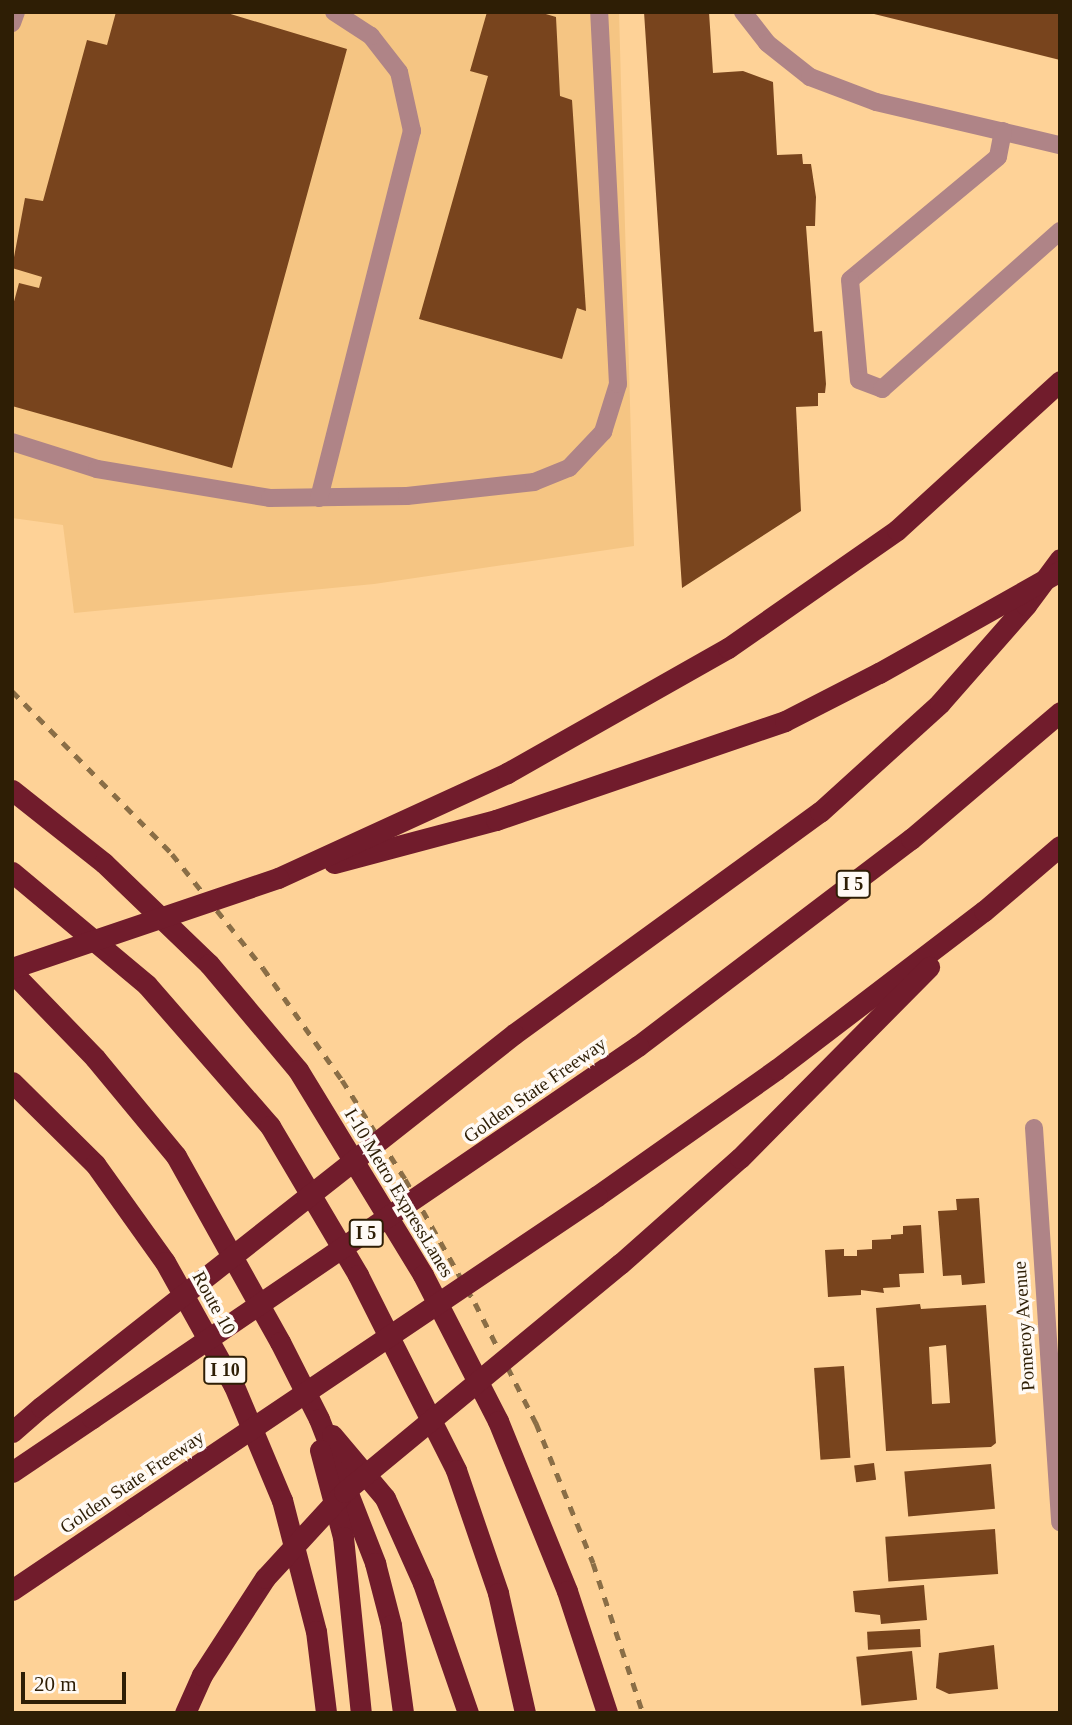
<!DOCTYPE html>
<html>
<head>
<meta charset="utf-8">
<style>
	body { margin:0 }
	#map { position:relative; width:1072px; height:1725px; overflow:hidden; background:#fed297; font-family:"Times New Roman",serif }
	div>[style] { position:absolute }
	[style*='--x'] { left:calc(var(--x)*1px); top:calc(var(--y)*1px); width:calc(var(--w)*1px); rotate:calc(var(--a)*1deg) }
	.built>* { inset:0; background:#f5c583 }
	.building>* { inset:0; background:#78441d; transform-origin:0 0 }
	.lane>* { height:18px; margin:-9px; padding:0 9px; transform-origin:9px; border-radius:9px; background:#af8487 }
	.street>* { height:18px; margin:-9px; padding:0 9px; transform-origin:9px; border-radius:9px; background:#af8487 }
	.highway>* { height:21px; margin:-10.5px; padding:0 10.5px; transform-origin:10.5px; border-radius:10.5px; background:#711c2c }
	.rail>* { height:5px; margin-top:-2.5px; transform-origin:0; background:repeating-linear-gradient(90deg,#8a6e46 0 9px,transparent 0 18px) }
	.highway-bridge>* { height:21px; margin:-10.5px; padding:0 10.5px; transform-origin:10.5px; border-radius:10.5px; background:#711c2c }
	span { translate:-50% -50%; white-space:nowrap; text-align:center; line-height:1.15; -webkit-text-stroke:7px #fffaf5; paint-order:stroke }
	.shield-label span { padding:2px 5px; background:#fffaf5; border:2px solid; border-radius:5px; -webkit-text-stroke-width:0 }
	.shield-label { font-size:18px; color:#2e1e05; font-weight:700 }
	.street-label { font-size:19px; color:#2e1e05 }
	.frame { position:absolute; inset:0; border:14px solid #2e1e05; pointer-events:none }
	.scale { position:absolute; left:21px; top:1672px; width:105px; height:32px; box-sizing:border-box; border:4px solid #2e1e05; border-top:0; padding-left:9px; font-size:21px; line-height:24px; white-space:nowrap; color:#2e1e05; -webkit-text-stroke:5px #fffaf5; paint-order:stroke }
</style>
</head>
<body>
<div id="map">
	<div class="built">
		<div style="clip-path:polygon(12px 12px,619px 12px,634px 546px,374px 584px,74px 613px,63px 525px,12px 518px)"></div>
	</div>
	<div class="building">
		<div style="clip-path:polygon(116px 12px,224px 12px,347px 49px,232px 468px,12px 406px,12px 309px,19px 283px,39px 288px,42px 277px,12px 268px,25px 198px,43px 201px,87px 40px,107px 45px)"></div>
		<div style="clip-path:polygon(487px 12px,539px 12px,556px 17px,560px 96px,572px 100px,586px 311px,577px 308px,562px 359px,419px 319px,488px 76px,470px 71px)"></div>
		<div style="clip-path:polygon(644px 12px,709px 12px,713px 73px,743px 71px,773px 82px,777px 155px,802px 154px,803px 164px,811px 164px,816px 197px,815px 226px,806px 226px,814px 332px,822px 331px,826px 384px,825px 393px,818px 393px,818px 406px,796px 407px,801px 511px,682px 588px)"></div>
		<div style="clip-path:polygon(1060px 12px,1060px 60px,870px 13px,870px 12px)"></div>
		<div style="clip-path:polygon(979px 1198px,985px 1283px,962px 1285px,961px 1275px,943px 1276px,938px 1211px,957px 1210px,956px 1199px)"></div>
		<div style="clip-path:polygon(921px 1225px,924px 1273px,899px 1274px,900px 1287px,883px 1288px,884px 1293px,861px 1290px,861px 1295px,828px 1297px,825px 1250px,844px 1249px,844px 1256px,857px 1256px,857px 1250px,872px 1249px,872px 1240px,891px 1239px,891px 1235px,903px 1234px,903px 1226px)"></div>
		<div style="clip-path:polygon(evenodd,920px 1304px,921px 1309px,986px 1305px,996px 1443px,991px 1447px,886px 1451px,876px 1308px,920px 1304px,946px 1345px,950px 1403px,932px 1404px,929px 1347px,946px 1345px)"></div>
		<div style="left:844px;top:1366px;width:92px;height:30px;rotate:86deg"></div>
		<div style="left:874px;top:1463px;width:17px;height:20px;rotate:83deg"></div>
		<div style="left:991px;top:1464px;width:45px;height:87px;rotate:85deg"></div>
		<div style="left:995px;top:1529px;width:45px;height:110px;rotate:86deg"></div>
		<div style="clip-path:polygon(924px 1585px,927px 1620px,881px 1624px,880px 1615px,855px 1612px,853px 1591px)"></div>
		<div style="left:920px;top:1629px;width:18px;height:53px;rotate:87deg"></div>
		<div style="clip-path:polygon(994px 1645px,998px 1689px,949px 1694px,936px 1688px,939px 1653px)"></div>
		<div style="left:912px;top:1651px;width:49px;height:56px;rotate:84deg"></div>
	</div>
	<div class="lane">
		<div style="--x:743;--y:12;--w:39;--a:52"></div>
		<div style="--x:767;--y:43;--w:55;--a:38.3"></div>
		<div style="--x:810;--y:77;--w:71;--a:20.7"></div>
		<div style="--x:876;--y:102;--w:189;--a:13.2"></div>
		<div style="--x:12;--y:23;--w:12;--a:-70"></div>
		<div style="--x:1003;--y:131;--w:26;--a:101"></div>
		<div style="--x:998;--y:157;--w:192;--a:140.3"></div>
		<div style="--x:850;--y:280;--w:100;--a:84.9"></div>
		<div style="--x:859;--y:380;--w:25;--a:21"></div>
		<div style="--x:882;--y:389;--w:238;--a:-41.6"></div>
		<div style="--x:12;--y:442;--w:89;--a:17.6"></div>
		<div style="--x:97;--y:469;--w:175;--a:9.5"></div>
		<div style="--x:270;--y:498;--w:137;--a:-0.8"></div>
		<div style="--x:407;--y:496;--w:128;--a:-6.3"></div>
		<div style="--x:534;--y:482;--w:38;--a:-22"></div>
		<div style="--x:569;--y:468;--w:50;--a:-46.6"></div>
		<div style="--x:603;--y:432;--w:50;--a:-72.6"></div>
		<div style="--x:618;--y:384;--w:372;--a:-92.9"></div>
		<div style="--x:319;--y:498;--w:379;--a:-75.8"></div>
		<div style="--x:412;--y:131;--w:60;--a:-102.4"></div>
		<div style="--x:399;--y:72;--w:46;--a:-127.9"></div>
		<div style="--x:371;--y:36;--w:44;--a:-147"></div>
	</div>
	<div class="street">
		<div style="--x:1034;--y:1128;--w:395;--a:86.2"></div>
	</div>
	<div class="highway">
		<div style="--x:12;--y:790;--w:117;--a:38.4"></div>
		<div style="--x:104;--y:863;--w:146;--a:43.9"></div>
		<div style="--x:209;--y:964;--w:138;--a:50"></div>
		<div style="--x:298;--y:1070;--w:240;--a:58.6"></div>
		<div style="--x:423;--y:1275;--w:164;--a:62.8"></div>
		<div style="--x:498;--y:1421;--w:183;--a:67.9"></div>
		<div style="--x:567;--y:1591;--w:128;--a:71.8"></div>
		<div style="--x:334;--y:863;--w:168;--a:-14.9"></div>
		<div style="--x:496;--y:820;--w:305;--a:-18.9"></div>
		<div style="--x:785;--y:721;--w:106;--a:-27.1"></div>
		<div style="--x:12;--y:872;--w:176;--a:39.9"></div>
		<div style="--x:147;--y:985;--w:187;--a:48.9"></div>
		<div style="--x:270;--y:1126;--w:173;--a:59.4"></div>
		<div style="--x:358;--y:1275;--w:218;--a:63.3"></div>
		<div style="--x:456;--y:1470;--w:130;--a:71.1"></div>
		<div style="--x:498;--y:1593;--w:123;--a:77.3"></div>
		<div style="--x:278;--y:878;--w:252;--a:-24.6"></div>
		<div style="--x:507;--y:773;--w:254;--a:-29.5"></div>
		<div style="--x:728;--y:648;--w:206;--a:-34.9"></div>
		<div style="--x:897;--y:530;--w:221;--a:-42.4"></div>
		<div style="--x:12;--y:972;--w:120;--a:46"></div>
		<div style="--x:95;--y:1058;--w:127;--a:50.4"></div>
		<div style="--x:176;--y:1156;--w:213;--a:60.8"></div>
		<div style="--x:280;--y:1342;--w:86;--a:63.1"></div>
		<div style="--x:319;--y:1419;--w:155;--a:68.7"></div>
		<div style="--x:375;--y:1563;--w:64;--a:75.5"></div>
		<div style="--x:391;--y:1625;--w:89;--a:82.2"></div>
		<div style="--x:514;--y:1034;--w:378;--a:-36"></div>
		<div style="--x:820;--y:812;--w:162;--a:-42.2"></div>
		<div style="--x:940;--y:703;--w:130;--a:-48.7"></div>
		<div style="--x:1026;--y:605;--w:57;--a:-53.5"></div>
		<div style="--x:638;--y:1046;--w:343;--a:-37.2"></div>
		<div style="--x:911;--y:839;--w:196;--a:-40.4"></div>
		<div style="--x:12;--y:1082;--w:117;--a:44.7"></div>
		<div style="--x:95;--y:1164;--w:120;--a:54.5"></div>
		<div style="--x:165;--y:1262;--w:142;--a:60.9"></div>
		<div style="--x:234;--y:1386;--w:124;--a:67.2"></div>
		<div style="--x:282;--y:1500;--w:135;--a:75.5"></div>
		<div style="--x:316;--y:1631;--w:83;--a:83"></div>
		<div style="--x:597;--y:1196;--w:220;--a:-35.2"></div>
		<div style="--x:777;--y:1069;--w:260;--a:-37.4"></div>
		<div style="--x:984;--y:911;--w:100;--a:-40.5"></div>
		<div style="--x:620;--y:1264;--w:160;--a:-41.5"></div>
		<div style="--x:740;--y:1158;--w:269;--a:-45.3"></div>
		<div style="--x:12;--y:1432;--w:38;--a:-41"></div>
		<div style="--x:332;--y:1435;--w:82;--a:49.9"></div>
		<div style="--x:385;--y:1498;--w:93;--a:65.9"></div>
		<div style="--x:423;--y:1583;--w:138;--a:70.9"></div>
		<div style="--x:320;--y:1450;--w:90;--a:75.2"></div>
		<div style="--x:343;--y:1537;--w:177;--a:84.2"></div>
		<div style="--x:12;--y:1472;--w:97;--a:-34"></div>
		<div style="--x:12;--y:1590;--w:148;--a:-34"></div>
		<div style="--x:185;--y:1713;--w:42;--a:-65.9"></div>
	</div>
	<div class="rail">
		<div style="--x:12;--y:691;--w:228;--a:45.5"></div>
		<div style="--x:172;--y:854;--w:146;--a:51.4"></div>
		<div style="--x:263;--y:968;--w:137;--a:54.8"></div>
		<div style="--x:342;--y:1080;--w:117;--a:57.5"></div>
		<div style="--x:405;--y:1179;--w:142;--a:60.6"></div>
		<div style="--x:475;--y:1303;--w:135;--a:63.1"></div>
		<div style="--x:536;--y:1423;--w:151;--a:67.8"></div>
		<div style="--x:593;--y:1563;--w:158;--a:71.6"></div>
	</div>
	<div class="highway-bridge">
		<div style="--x:879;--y:673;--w:208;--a:-29.4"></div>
		<div style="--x:12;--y:968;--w:281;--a:-18.7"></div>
		<div style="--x:41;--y:1407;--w:602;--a:-38.26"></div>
		<div style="--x:92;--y:1418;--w:661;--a:-34.27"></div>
		<div style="--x:135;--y:1507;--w:557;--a:-33.95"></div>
		<div style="--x:202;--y:1675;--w:116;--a:-57"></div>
		<div style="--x:265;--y:1578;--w:117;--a:-47.4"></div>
		<div style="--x:344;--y:1492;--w:358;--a:-39.6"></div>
	</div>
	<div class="shield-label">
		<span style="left:853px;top:884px">I 5</span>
		<span style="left:366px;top:1233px">I 5</span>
		<span style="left:225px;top:1370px">I 10</span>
	</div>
	<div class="street-label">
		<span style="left:535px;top:1090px;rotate:-35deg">Golden State Freeway</span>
		<span style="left:399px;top:1193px;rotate:59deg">I-10 Metro ExpressLanes</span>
		<span style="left:214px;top:1303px;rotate:61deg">Route 10</span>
		<span style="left:1024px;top:1326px;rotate:-94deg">Pomeroy Avenue</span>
		<span style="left:132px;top:1482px;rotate:-34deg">Golden State Freeway</span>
	</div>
	<div class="frame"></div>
	<div class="scale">20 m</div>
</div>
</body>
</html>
